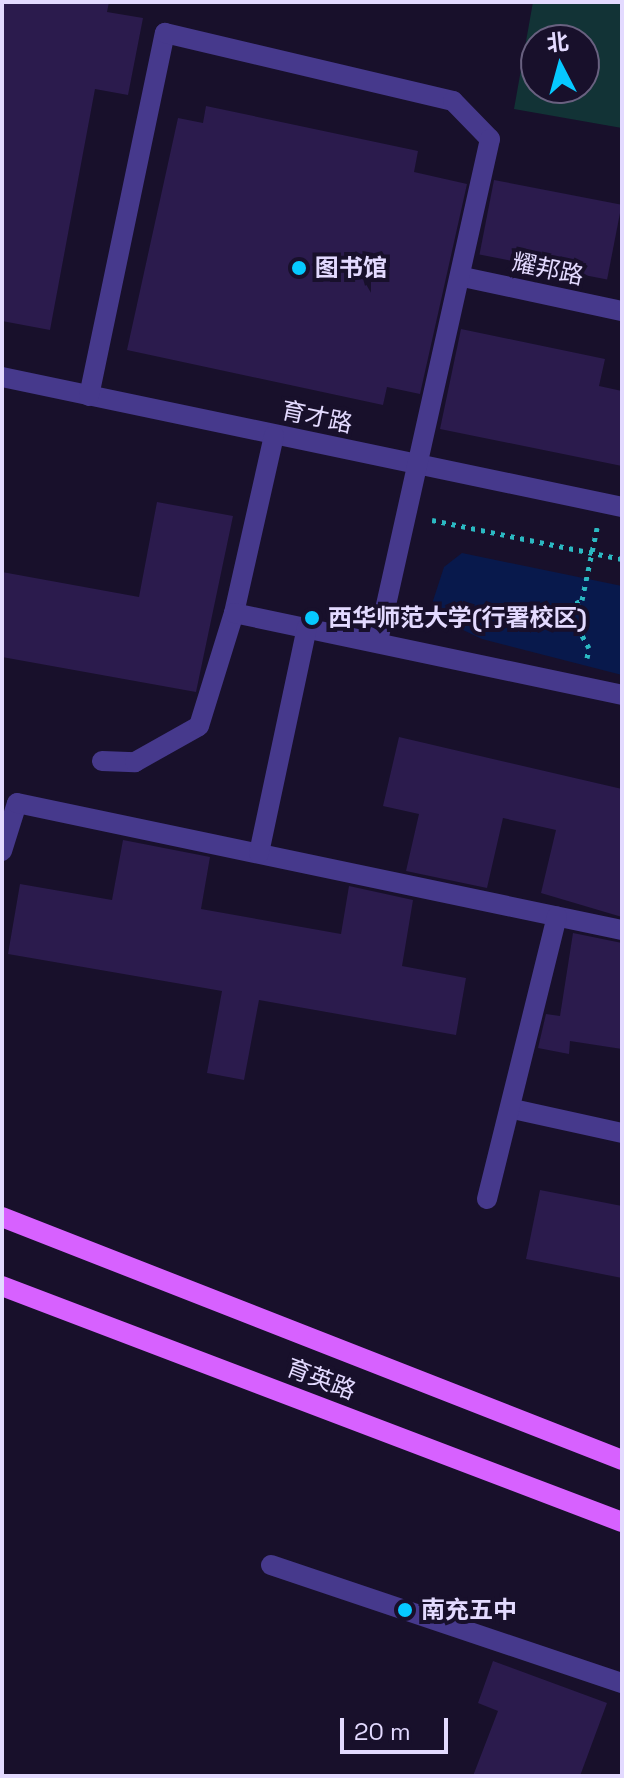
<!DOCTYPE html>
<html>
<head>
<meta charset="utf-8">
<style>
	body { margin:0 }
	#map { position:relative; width:624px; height:1778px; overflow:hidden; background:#18102b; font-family:"Space Grotesk","Noto Sans SC",sans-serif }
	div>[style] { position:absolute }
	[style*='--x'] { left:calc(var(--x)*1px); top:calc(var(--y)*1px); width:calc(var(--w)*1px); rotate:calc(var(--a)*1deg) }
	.green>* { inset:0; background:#123336 }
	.water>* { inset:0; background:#08194c }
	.building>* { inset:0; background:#2b1b4d; transform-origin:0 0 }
	.path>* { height:5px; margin-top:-2.5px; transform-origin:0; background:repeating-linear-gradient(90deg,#2bb9c2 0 4px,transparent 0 10px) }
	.minor>* { height:20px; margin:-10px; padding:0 10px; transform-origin:10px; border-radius:10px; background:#46398c }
	.major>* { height:20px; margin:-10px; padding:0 10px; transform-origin:10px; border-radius:10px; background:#d761ff }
	.dots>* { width:22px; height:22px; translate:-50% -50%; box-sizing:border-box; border:4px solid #18102b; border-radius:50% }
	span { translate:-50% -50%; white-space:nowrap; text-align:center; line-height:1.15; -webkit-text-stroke:8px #18102b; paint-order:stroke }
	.poi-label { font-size:24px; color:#e3daff; font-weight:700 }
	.left { translate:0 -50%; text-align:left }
	.street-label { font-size:24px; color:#e3daff }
	.frame { position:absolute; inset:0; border:4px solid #e3daff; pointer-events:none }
	.north { position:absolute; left:520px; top:24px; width:80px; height:80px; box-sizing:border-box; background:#18102b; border:2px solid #696180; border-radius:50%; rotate:354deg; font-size:22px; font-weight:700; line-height:32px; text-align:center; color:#e3daff }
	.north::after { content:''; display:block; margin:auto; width:28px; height:36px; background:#06c9ff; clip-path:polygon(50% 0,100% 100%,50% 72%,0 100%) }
	.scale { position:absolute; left:340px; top:1718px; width:108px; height:36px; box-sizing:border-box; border:4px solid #e3daff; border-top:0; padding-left:10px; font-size:24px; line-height:28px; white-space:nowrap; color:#e3daff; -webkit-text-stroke:6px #18102b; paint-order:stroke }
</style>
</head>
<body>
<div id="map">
	<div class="green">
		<div style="clip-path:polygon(evenodd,533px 2px,622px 2px,622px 128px,514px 109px,533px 2px,536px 40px,584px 40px,584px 88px,536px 88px,536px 40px)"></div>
	</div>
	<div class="water">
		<div style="clip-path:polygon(462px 553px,622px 586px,622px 675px,482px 639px,436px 617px,431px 607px,444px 567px)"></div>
	</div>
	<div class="building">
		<div style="clip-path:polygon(2px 2px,109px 2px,107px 12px,143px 18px,128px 95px,95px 89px,50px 330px,2px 321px)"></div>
		<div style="clip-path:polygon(206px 106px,418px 151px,414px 172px,467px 184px,420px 394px,387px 387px,383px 405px,127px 350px,178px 118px,203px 123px)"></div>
		<div style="left:494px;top:180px;width:130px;height:76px;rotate:11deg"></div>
		<div style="clip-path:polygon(461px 329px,605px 359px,599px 386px,622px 391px,622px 466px,440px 429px)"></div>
		<div style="clip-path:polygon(157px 502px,233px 516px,196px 692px,2px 657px,2px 572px,139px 597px)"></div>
		<div style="clip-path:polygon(399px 737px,622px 789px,622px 917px,541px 893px,556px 830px,503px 818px,487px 888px,406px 871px,419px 814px,383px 806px)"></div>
		<div style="clip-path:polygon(123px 840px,210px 857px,201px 909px,341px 934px,349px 886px,413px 900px,402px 966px,466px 978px,456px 1035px,259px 1000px,244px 1080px,207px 1073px,222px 991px,8px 954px,20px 884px,112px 900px)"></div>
		<div style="clip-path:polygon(573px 933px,622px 943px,622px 1049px,570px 1041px,569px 1054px,538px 1048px,546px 1014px,560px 1016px)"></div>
		<div style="clip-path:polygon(540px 1190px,622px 1206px,622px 1278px,526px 1259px)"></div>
		<div style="clip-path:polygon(493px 1661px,607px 1703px,580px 1776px,473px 1776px,498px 1711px,478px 1703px)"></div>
	</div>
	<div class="path">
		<div style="--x:432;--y:520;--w:194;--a:11.6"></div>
		<div style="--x:587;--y:658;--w:10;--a:-79"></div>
		<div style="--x:589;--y:648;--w:46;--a:-118.8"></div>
		<div style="--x:567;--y:608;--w:17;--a:-28"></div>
		<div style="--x:582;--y:600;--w:74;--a:-78.2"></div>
	</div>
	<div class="minor">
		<div style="--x:463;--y:277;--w:163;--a:12.1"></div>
		<div style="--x:2;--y:377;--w:633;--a:11.84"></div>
		<div style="--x:89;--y:396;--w:371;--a:-78.2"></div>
		<div style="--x:165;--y:33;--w:296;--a:13.3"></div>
		<div style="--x:453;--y:101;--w:53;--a:45.8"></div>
		<div style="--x:490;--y:139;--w:514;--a:102.58"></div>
		<div style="--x:234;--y:613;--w:182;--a:-77.3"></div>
		<div style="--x:102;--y:761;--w:33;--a:2"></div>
		<div style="--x:135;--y:762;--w:73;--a:-29.4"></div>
		<div style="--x:199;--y:726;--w:118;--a:-72.8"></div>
		<div style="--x:234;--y:613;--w:397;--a:11.9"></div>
		<div style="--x:2;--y:851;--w:50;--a:-72.6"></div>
		<div style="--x:17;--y:803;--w:618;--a:11.86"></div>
		<div style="--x:259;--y:853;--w:231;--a:-78"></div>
		<div style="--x:513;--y:1109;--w:112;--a:12.4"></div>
		<div style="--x:487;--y:1199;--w:291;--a:-76.1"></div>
		<div style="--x:271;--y:1565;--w:370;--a:18.6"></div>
	</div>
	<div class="major">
		<div style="--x:2;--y:1217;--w:666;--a:21.4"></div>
		<div style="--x:2;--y:1286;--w:663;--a:20.84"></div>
	</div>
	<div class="dots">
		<div style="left:299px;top:268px;background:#06c9ff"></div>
		<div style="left:312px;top:618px;background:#06c9ff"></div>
		<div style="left:405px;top:1610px;background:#06c9ff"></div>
	</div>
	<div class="poi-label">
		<span class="left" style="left:315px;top:268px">图书馆</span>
		<span class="left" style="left:328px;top:618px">西华师范大学(行署校区)</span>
		<span class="left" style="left:421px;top:1610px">南充五中</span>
	</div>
	<div class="street-label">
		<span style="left:548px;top:269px;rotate:12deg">耀邦路</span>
		<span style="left:317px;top:417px;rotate:12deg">育才路</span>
		<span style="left:321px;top:1379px;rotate:21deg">育英路</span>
	</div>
	<div class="frame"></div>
	<div class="north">北</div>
	<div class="scale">20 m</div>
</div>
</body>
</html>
